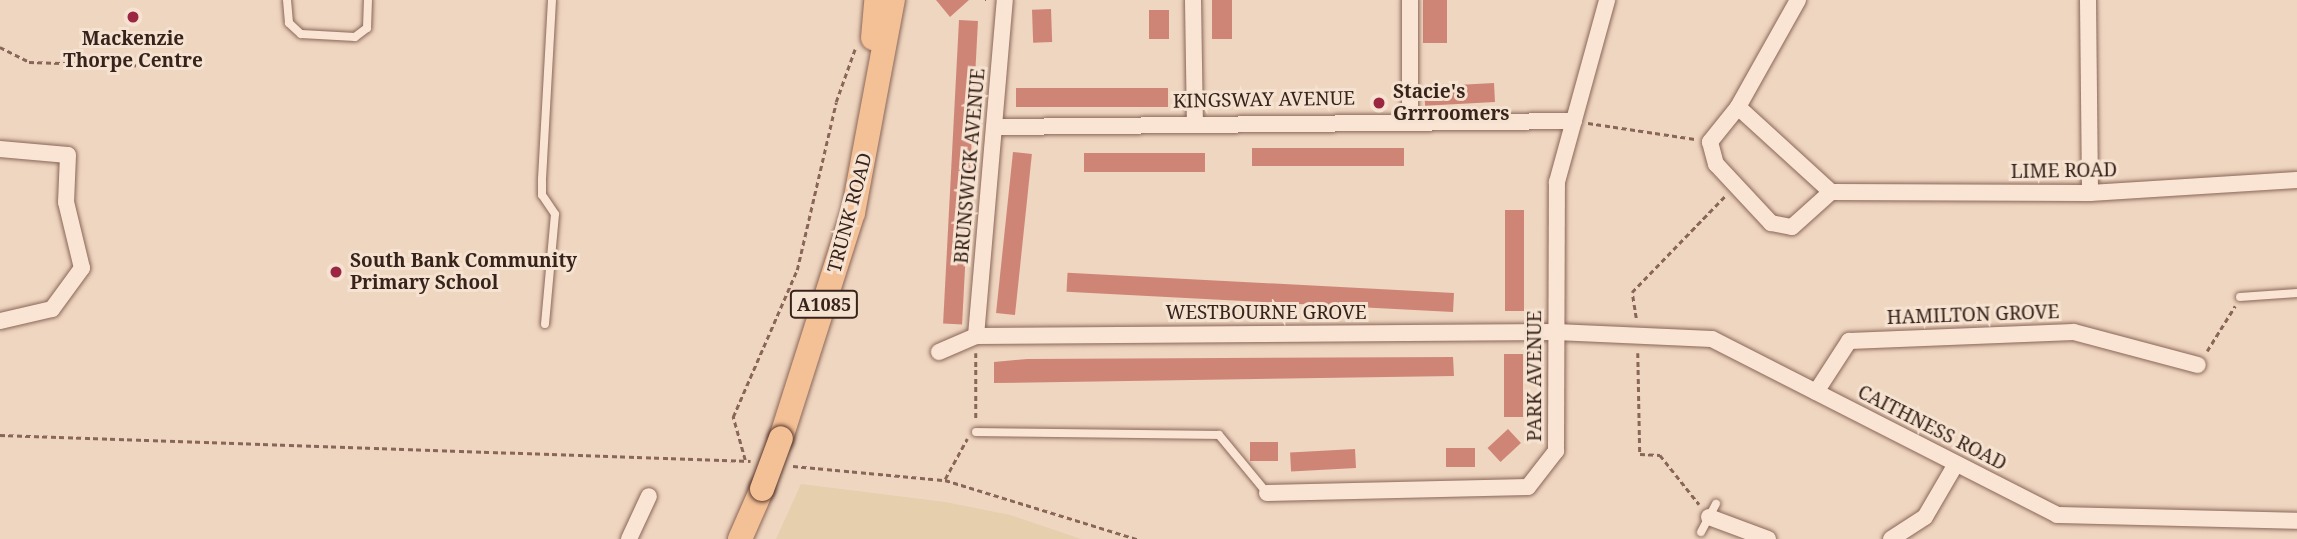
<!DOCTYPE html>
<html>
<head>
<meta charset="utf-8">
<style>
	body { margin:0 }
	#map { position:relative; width:2297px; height:539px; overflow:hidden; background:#efd6c0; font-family:"Noto Serif",serif }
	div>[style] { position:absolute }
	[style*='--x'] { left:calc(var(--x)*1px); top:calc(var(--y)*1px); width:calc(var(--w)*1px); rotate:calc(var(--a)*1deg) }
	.farmland>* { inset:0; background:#e5cfad }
	.building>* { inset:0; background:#cf8575; transform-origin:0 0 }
	.path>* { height:2.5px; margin-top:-1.25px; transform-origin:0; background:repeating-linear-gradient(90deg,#896658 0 5px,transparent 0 8.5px) }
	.roads { filter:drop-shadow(0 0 2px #896658) drop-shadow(0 0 2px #896658) }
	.service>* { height:8px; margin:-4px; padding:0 4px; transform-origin:4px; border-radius:4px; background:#fae5d4 }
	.minor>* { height:16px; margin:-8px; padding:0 8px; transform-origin:8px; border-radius:8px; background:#fae5d4 }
	.primary>* { height:24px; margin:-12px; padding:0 12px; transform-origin:12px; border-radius:12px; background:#f4c096 }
	.bridges { filter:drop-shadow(0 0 2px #56362c) drop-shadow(0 0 2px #56362c) }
	.primary-bridge>* { height:24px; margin:-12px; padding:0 12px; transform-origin:12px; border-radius:12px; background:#f4c096 }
	.dots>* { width:19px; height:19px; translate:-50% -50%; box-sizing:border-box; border:4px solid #f6e2d0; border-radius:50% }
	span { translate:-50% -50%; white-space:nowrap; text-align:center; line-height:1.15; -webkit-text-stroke:6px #f6e2d0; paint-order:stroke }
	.shield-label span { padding:2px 5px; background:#f6e2d0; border:2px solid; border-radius:5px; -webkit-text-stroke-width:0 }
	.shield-label { font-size:18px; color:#38231c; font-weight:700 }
	.poi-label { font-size:19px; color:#38231c; font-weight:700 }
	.left { translate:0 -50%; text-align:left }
	.street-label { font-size:19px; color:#38231c }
</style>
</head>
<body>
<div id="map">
	<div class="farmland">
		<div style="clip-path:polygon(801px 484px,945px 502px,1010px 515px,1081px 539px,776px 539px)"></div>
	</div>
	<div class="building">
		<div style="clip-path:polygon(936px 0,969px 0,950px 17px)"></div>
		<div style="left:1212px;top:0;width:20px;height:39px"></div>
		<div style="left:1423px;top:0;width:24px;height:43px"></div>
		<div style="left:1051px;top:9px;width:33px;height:19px;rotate:88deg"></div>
		<div style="left:1149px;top:10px;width:20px;height:29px"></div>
		<div style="left:959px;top:20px;width:19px;height:304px;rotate:3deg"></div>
		<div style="left:1494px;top:83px;width:19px;height:70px;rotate:87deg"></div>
		<div style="left:1016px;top:88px;width:152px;height:19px"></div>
		<div style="left:1404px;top:148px;width:18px;height:152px;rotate:90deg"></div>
		<div style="left:1013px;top:152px;width:19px;height:162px;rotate:6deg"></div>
		<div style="left:1084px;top:153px;width:121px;height:19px"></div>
		<div style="left:1505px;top:210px;width:19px;height:101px"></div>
		<div style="left:1454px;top:293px;width:19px;height:387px;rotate:93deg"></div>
		<div style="left:1504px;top:354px;width:19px;height:63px"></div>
		<div style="clip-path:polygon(1453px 357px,1454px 376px,994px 383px,994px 362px,1027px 359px)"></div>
		<div style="left:1508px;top:429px;width:19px;height:28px;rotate:47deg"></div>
		<div style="left:1250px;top:442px;width:28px;height:19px"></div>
		<div style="left:1446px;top:448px;width:29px;height:19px"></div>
		<div style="left:1355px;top:449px;width:19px;height:65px;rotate:87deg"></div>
	</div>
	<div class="path">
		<div style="--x:985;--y:0;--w:1;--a:0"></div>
		<div style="--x:0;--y:47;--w:33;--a:27"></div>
		<div style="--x:29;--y:62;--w:127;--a:1.8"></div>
		<div style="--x:1588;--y:123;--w:108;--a:8.5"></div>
		<div style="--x:1636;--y:318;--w:26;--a:-99"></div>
		<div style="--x:1632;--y:292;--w:135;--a:-45.9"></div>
		<div style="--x:2207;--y:351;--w:53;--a:-58.1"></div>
		<div style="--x:976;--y:353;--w:67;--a:90"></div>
		<div style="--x:1638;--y:353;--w:101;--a:88.9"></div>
		<div style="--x:1640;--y:454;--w:20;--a:3"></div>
		<div style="--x:1660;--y:455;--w:63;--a:51.5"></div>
		<div style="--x:0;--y:435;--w:751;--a:1.98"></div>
		<div style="--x:745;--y:460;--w:45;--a:-105.6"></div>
		<div style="--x:733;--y:417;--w:160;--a:-66.5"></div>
		<div style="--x:797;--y:270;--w:172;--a:-76.9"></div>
		<div style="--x:836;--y:102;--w:56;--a:-70.3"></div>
		<div style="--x:793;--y:466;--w:153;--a:5.3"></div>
		<div style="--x:945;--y:480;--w:201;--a:17.1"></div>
		<div style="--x:945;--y:479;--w:46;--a:-61.2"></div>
	</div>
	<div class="roads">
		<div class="service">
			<div style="--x:287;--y:0;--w:23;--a:85"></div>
			<div style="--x:289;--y:23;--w:16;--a:43"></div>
			<div style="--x:301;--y:34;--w:54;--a:3.2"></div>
			<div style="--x:355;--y:37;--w:15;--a:-37"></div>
			<div style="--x:367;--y:28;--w:28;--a:-88"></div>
			<div style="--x:2240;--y:297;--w:57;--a:-4"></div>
			<div style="--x:545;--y:324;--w:110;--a:-84.8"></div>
			<div style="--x:555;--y:214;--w:23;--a:-124"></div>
			<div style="--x:542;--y:195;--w:16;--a:-90"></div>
			<div style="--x:542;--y:179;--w:179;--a:-86.8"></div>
			<div style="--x:976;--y:432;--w:243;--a:0.7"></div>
			<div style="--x:1219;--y:435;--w:75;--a:50.4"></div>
			<div style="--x:1701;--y:532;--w:32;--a:-62"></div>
		</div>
		<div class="minor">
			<div style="--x:1193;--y:0;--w:122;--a:89.1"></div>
			<div style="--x:1410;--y:0;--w:119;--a:90"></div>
			<div style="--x:1798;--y:0;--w:123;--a:119.3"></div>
			<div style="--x:1738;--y:107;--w:126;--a:42.4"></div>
			<div style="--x:2088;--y:0;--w:193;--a:89.4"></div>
			<div style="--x:1738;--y:107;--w:45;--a:128.7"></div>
			<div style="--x:1710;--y:142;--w:23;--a:75"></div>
			<div style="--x:1716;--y:164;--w:81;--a:47"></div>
			<div style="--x:1771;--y:223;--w:21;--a:11"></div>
			<div style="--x:1792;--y:227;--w:52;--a:-41.9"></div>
			<div style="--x:996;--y:127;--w:578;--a:-0.59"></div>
			<div style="--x:0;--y:149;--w:68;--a:5"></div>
			<div style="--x:68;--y:155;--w:47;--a:92.4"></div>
			<div style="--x:66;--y:202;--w:68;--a:76.4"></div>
			<div style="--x:82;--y:268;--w:51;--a:126.2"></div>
			<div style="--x:52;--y:309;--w:53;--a:167"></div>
			<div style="--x:1831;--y:192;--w:259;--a:0.2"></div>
			<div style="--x:2090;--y:193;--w:207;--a:-3.6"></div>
			<div style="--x:976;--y:336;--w:337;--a:-85.1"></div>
			<div style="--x:939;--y:352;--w:40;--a:-23.4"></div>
			<div style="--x:976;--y:336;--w:580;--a:-0.4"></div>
			<div style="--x:1556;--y:332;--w:156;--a:2.6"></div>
			<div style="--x:1712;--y:339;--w:387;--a:27"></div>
			<div style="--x:2057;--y:515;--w:240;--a:1.4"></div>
			<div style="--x:1816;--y:392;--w:61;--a:-57.1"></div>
			<div style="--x:1849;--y:341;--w:225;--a:-2.3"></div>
			<div style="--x:2074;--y:332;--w:128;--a:14.9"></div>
			<div style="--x:1267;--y:493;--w:261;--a:-1.3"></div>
			<div style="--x:1528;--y:487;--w:46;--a:-52.1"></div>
			<div style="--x:1556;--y:451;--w:269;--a:-89.8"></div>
			<div style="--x:1557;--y:182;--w:189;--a:-74.6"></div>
			<div style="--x:1709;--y:517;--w:63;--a:20.4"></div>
			<div style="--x:629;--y:539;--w:47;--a:-65.1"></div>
			<div style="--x:1891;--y:539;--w:40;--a:-32.9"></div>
			<div style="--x:1925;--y:517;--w:61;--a:-59.7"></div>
		</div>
		<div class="primary">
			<div style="--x:873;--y:38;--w:38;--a:-85"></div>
			<div style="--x:781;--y:438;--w:236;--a:-72.3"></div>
			<div style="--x:853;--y:213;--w:217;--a:-79.4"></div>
			<div style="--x:740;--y:539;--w:55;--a:-66.3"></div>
		</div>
	</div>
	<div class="bridges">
		<div class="primary-bridge">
			<div style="--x:762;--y:489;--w:54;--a:-69.6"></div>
		</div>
	</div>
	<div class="dots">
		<div style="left:133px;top:17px;background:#9a2642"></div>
		<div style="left:1379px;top:103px;background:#9a2642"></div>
		<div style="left:336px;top:272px;background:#9a2642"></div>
	</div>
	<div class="shield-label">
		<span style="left:824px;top:304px">A1085</span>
	</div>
	<div class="poi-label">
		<span style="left:133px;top:50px">Mackenzie<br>Thorpe Centre</span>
		<span class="left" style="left:1393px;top:103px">Stacie's<br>Grrroomers</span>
		<span class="left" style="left:350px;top:272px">South Bank Community<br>Primary School</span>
	</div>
	<div class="street-label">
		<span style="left:1264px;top:100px;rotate:-1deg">KINGSWAY AVENUE</span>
		<span style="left:970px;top:166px;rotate:-85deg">BRUNSWICK AVENUE</span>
		<span style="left:2064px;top:171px;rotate:-1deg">LIME ROAD</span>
		<span style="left:850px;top:213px;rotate:-75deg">TRUNK ROAD</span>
		<span style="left:1266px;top:313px">WESTBOURNE GROVE</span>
		<span style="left:1973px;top:315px;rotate:-2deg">HAMILTON GROVE</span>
		<span style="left:1535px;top:376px;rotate:-90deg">PARK AVENUE</span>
		<span style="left:1932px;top:428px;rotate:27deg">CAITHNESS ROAD</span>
	</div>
</div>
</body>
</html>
